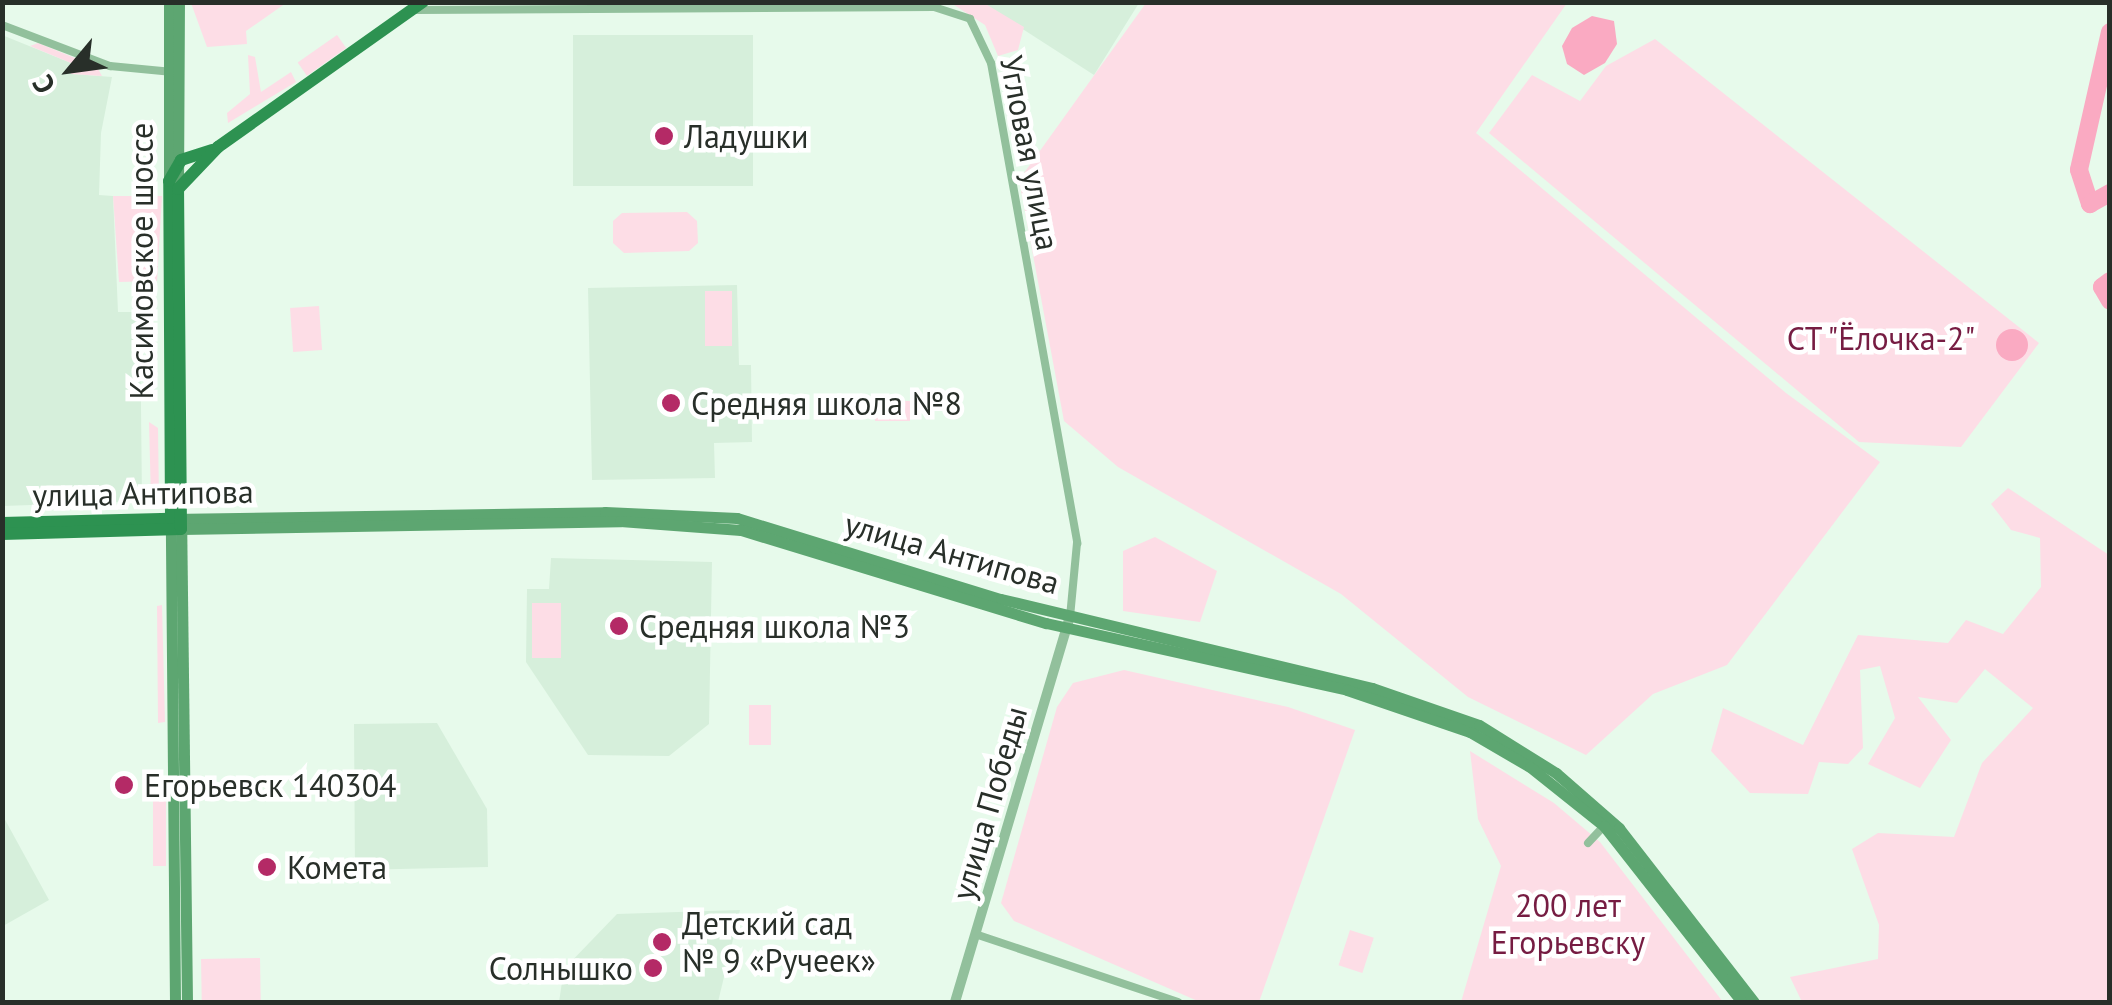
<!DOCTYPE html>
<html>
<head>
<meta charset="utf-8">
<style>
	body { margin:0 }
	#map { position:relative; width:2112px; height:1005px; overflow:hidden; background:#e7faeb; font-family:"PT Sans",sans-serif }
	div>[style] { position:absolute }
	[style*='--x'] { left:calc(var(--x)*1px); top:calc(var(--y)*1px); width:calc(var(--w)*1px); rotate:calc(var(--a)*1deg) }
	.built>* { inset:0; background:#d6efdb; transform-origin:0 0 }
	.green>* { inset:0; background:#fddde6; transform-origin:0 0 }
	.water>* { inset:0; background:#faaac2 }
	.round { border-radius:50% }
	.river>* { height:18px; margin:-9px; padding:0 9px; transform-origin:9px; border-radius:9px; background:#faaac2 }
	.minor>* { height:8px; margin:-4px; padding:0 4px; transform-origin:4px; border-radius:4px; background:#92c09c }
	.tertiary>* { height:10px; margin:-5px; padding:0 5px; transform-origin:5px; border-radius:5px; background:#92c09c }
	.secondary>* { height:11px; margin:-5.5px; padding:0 5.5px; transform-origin:5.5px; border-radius:5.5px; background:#5da671 }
	.primary>* { height:12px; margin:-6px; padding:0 6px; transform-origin:6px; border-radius:6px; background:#2d9251 }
	.dots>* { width:28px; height:28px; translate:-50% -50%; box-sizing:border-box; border:5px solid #fff; border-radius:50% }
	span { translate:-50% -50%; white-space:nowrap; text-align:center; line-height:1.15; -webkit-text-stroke:9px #fff; paint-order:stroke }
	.poi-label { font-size:32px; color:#282f29 }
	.left { translate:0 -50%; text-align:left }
	.right { translate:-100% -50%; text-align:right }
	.street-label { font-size:32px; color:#282f29 }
	.park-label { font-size:32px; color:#761c42 }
	.frame { position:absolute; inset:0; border:5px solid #282f29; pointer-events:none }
	.north { position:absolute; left:20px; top:20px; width:100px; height:100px; -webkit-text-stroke:8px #fff; paint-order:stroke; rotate:241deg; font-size:28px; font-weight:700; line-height:40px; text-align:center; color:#282f29 }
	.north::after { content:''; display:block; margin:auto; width:35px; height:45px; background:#282f29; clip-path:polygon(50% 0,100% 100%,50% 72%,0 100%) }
</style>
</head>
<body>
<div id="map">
	<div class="built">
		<div style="clip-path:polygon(982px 3px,1139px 3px,1094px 75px)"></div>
		<div style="clip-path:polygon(2px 35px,71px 63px,72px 74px,112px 77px,101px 133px,99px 195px,113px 196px,118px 312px,140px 312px,142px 501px,3px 506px)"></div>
		<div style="left:753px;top:35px;width:151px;height:180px;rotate:90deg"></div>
		<div style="clip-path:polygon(737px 285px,739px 365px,751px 365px,752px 442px,714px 443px,715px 478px,592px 480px,588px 288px)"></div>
		<div style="clip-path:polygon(551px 558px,712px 562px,709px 724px,669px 756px,588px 755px,526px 662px,527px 589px,549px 589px)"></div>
		<div style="clip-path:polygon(437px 723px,487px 809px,488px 867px,355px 870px,354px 724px)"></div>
		<div style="clip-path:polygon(3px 816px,49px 900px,3px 926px,2px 926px)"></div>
		<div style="clip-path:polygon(740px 910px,718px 1002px,559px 1002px,564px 969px,617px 914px)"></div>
	</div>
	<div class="green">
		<div style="clip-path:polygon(191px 3px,191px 2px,286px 3px,246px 31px,247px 44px,207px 47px)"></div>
		<div style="clip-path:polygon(951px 3px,984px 3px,1024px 27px,1018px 50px,998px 56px,985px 25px)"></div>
		<div style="clip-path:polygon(1146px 3px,1567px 3px,1476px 133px,1786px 393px,1880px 462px,1727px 665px,1653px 694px,1586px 755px,1468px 697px,1341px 594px,1118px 467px,1064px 421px,1019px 180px)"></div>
		<div style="left:337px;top:35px;width:16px;height:48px;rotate:55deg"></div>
		<div style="clip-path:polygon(1655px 39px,2039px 343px,1961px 447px,1859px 442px,1489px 133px,1532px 75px,1580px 101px,1606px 66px)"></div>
		<div style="clip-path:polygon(38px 43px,97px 67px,102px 76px,71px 74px,71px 63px,30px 46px)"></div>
		<div style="clip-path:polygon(248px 55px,255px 57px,261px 92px,291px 72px,296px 82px,228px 123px,227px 113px,250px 94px)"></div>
		<div style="clip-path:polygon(113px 196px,162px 196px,157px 281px,119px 282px)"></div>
		<div style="clip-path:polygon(687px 212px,697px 221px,698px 243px,689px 251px,624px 253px,613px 243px,613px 221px,622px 213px)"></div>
		<div style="left:705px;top:291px;width:27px;height:55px"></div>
		<div style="left:319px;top:306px;width:44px;height:29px;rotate:86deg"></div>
		<div style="left:875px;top:401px;width:35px;height:20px"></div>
		<div style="clip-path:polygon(149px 422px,158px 428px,159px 500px,151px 500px)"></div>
		<div style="clip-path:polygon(2008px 488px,2109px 555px,2109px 1002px,1802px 1002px,1790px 977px,1878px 959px,1879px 925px,1852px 849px,1878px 833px,1954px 837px,1982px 763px,2033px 708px,1985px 669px,1957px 703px,1918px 697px,1951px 740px,1920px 788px,1868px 764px,1895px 718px,1880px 666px,1860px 670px,1863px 748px,1848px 764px,1819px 762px,1808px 794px,1750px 793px,1711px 751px,1723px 708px,1803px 745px,1858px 635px,1948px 643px,1966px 620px,2003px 634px,2041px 587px,2040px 538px,2011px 530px,1991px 504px)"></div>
		<div style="clip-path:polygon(1155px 537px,1217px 571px,1200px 622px,1123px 611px,1123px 551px)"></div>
		<div style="left:532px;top:603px;width:29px;height:55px"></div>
		<div style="clip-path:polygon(162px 605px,165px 722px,158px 723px,157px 606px)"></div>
		<div style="clip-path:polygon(1124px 670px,1288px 707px,1355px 730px,1259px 1002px,1200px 1002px,1014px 921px,1001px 903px,1057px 707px,1073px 683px)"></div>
		<div style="left:749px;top:705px;width:22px;height:40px"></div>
		<div style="clip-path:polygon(1470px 751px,1554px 803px,1600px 842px,1723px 1002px,1461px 1002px,1501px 866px,1478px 819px)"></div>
		<div style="left:153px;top:798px;width:13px;height:68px"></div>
		<div style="left:1350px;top:930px;width:25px;height:37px;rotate:18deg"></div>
		<div style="left:260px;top:958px;width:44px;height:59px;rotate:89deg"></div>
	</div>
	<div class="water">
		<div style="clip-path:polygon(1592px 16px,1614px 21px,1617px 44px,1605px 63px,1584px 75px,1567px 64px,1562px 46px,1572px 28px)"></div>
		<div class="round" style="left:1996px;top:329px;width:32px;height:32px"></div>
	</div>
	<div class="river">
		<div style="--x:2110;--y:32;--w:141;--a:102.7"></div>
		<div style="--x:2079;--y:170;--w:36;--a:72"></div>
		<div style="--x:2090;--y:204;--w:23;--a:-29"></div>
		<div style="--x:2110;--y:281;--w:10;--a:143"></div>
		<div style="--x:2102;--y:287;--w:16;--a:60"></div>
	</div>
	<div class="minor">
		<div style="--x:415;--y:10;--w:519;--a:-0.33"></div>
		<div style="--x:934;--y:7;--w:38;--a:18"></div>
		<div style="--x:970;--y:19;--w:49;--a:64.5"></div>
		<div style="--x:991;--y:63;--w:488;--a:79.8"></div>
		<div style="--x:1077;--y:543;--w:74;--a:95.4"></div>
		<div style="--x:2;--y:25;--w:116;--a:20.8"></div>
		<div style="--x:110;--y:66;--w:63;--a:5.4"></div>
		<div style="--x:1588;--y:843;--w:23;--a:-47"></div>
		<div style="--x:978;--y:935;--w:211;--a:18.5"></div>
	</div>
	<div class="tertiary">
		<div style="--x:955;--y:1002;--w:399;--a:-73.4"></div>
	</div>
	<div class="secondary">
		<div style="--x:169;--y:181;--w:179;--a:-90"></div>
		<div style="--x:178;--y:189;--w:187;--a:-89.7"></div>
		<div style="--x:175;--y:1002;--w:483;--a:-90.5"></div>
		<div style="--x:171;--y:519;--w:434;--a:-0.9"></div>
		<div style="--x:605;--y:512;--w:132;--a:2.6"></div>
		<div style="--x:737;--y:518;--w:276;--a:17.1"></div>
		<div style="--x:1001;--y:599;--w:382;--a:13.5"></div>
		<div style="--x:1372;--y:688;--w:113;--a:19.1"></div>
		<div style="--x:1479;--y:725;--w:91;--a:31.9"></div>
		<div style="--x:1556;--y:773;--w:84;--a:41.1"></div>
		<div style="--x:1619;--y:828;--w:220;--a:52.2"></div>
		<div style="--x:187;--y:1002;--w:473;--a:-90.7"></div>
		<div style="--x:181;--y:529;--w:439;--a:-1"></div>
		<div style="--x:620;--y:521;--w:121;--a:4.3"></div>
		<div style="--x:741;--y:530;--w:319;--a:17"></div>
		<div style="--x:1046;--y:623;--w:308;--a:12.5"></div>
		<div style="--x:1347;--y:690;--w:130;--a:18.9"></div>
		<div style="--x:1470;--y:732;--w:69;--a:30.3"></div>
		<div style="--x:1530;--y:767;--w:95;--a:38.6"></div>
		<div style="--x:1604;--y:826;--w:224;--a:51.9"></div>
	</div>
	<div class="primary">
		<div style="--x:2;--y:523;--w:169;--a:-1.4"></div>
		<div style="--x:171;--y:519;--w:338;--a:-90.3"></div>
		<div style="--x:169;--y:181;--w:24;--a:-60"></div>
		<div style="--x:181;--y:160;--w:32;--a:-18"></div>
		<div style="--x:2;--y:534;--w:179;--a:-1.6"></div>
		<div style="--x:181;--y:529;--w:340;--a:-90.5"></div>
		<div style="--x:178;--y:189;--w:58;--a:-46.4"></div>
		<div style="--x:218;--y:147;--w:251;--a:-35.3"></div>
	</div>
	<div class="dots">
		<div style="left:664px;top:136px;background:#b42a66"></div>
		<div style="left:671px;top:403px;background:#b42a66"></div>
		<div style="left:619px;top:626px;background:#b42a66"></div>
		<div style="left:124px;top:785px;background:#b42a66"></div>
		<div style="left:267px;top:867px;background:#b42a66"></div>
		<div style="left:662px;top:942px;background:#b42a66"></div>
		<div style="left:653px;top:968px;background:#b42a66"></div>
	</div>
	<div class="poi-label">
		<span class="left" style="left:684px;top:136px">Ладушки</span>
		<span class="left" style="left:691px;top:403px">Средняя школа №8</span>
		<span class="left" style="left:639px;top:626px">Средняя школа №3</span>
		<span class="left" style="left:144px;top:785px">Егорьевск 140304</span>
		<span class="left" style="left:287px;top:867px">Комета</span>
		<span class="left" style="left:682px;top:942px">Детский сад<br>№ 9 «Ручеек»</span>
		<span class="right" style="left:633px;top:968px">Солнышко</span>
	</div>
	<div class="street-label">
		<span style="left:1030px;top:153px;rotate:79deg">Угловая улица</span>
		<span style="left:141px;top:261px;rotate:-90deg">Касимовское шоссе</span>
		<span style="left:143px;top:493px;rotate:-1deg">улица Антипова</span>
		<span style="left:952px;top:553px;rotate:16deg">улица Антипова</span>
		<span style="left:989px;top:803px;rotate:-74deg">улица Победы</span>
	</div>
	<div class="park-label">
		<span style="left:1881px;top:338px">СТ "Ёлочка-2"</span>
		<span style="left:1568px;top:924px">200 лет<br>Егорьевску</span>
	</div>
	<div class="frame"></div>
	<div class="north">С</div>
</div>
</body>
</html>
